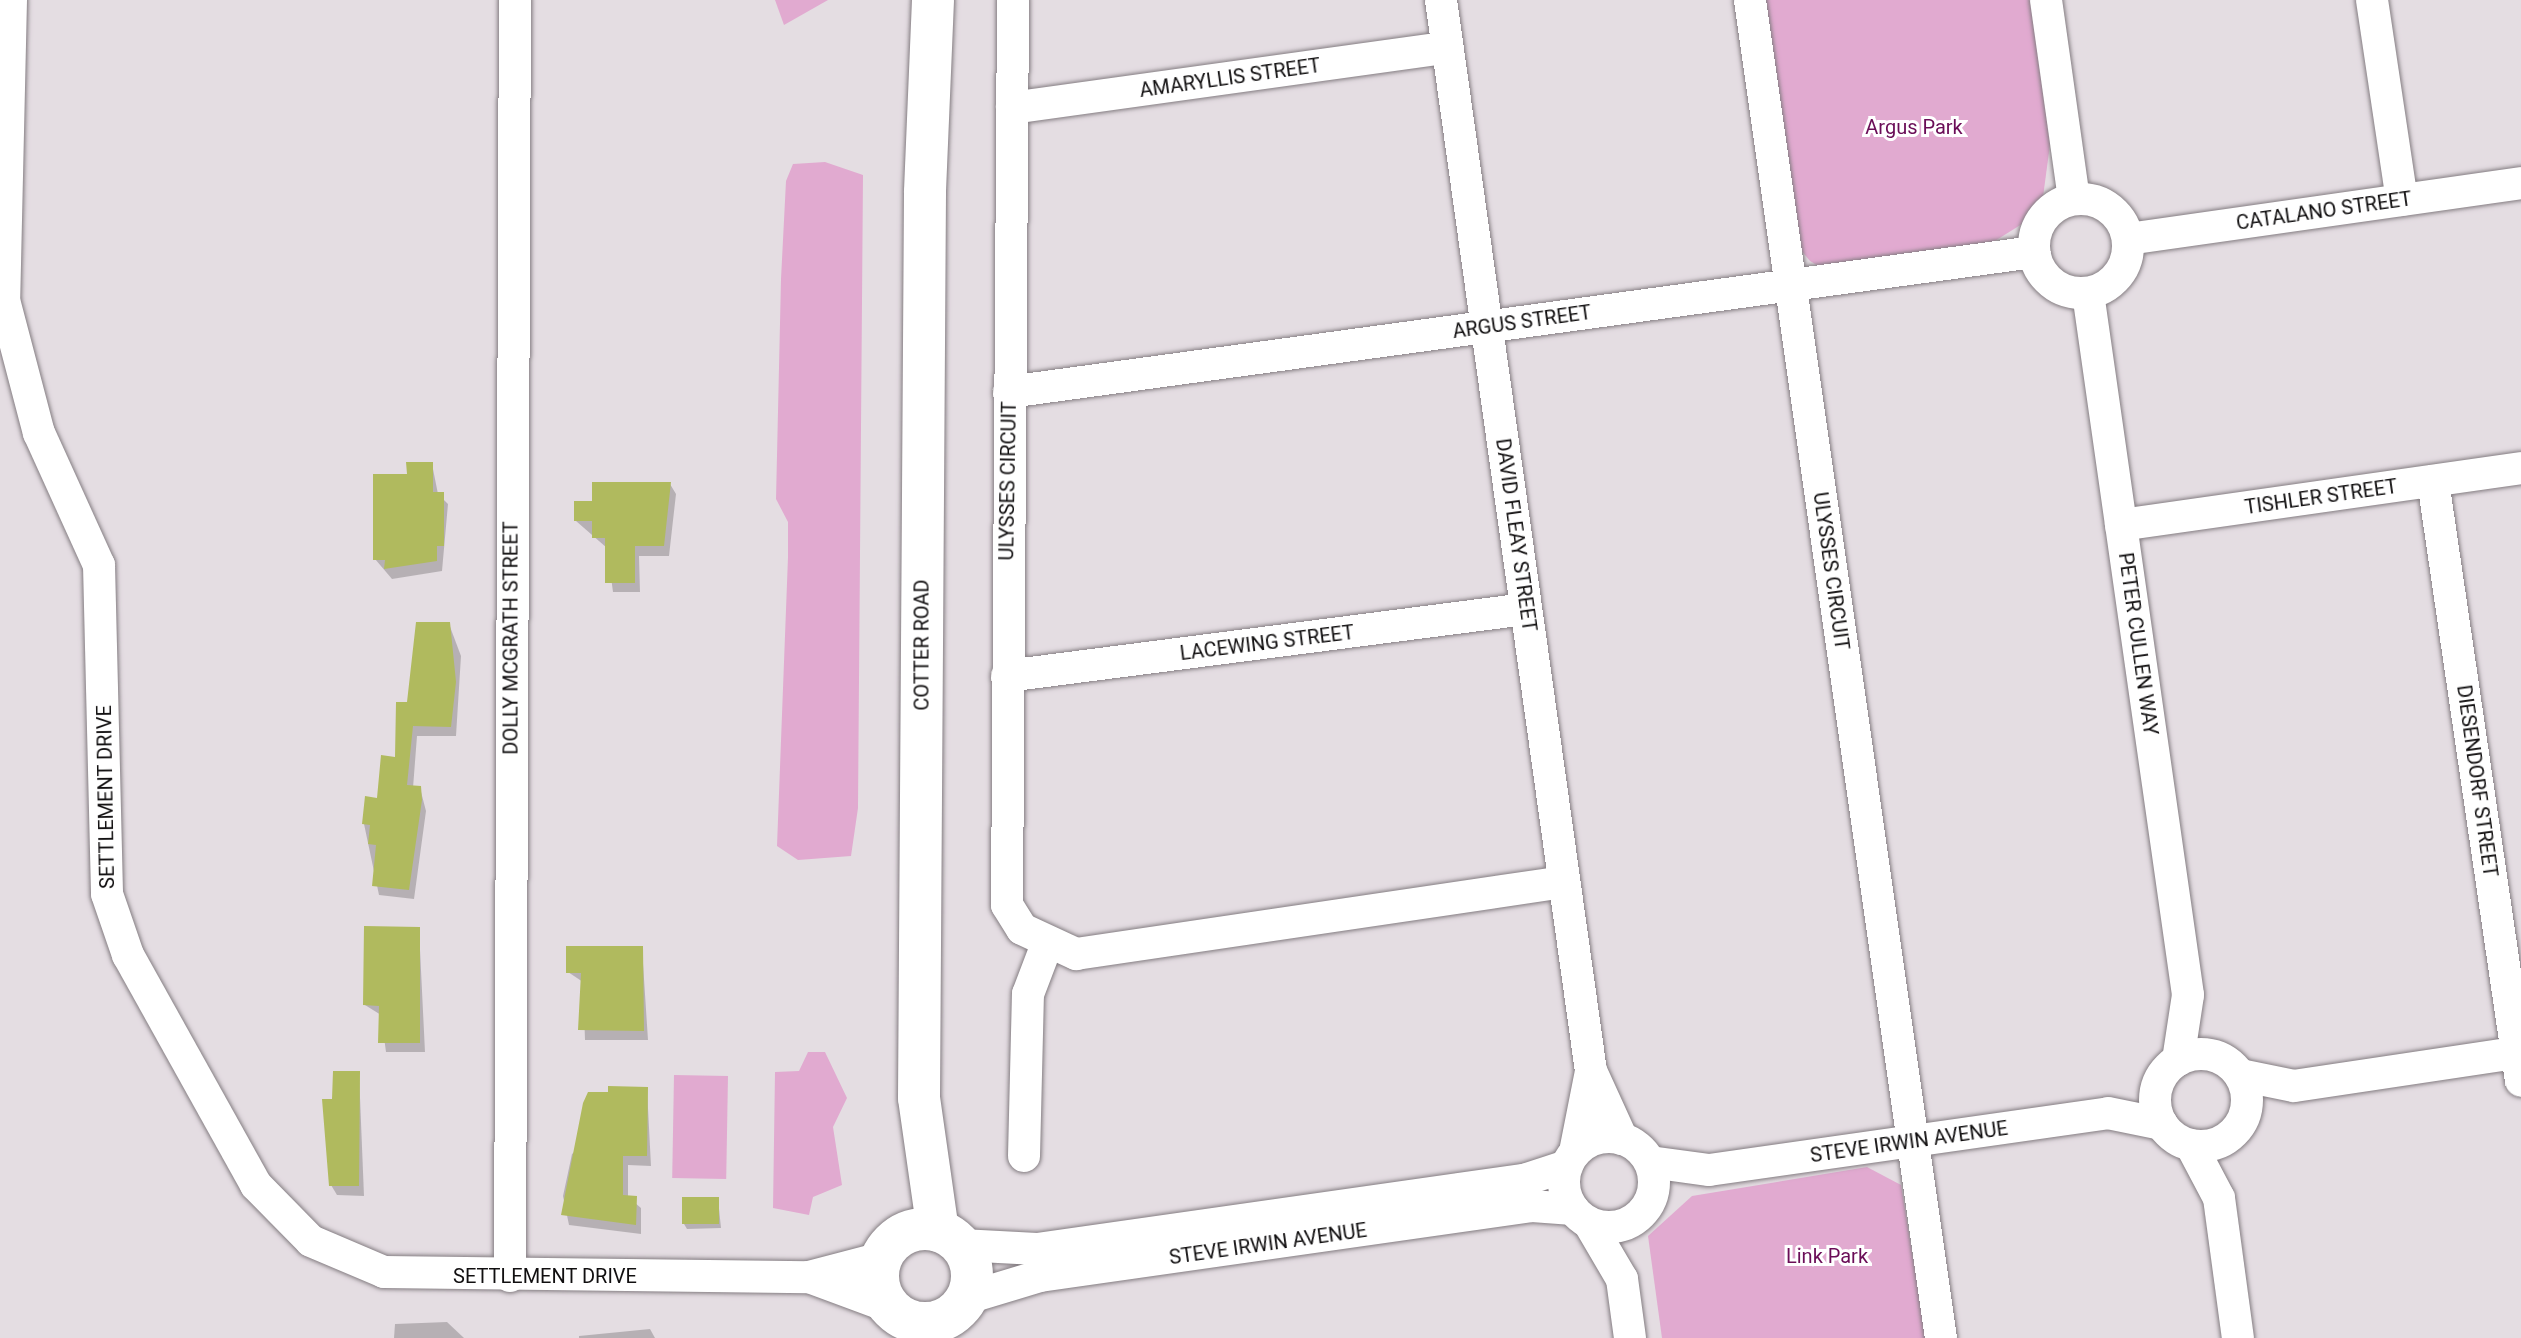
<!DOCTYPE html>
<html>
<head>
<meta charset="utf-8">
<style>
	body { margin:0 }
	#map { position:relative; width:2521px; height:1338px; overflow:hidden; background:#e4dde2; font-family:Roboto,sans-serif }
	div>[style] { position:absolute }
	[style*='--x'] { left:calc(var(--x)*1px); top:calc(var(--y)*1px); width:calc(var(--w)*1px); rotate:calc(var(--a)*1deg) }
	.green>* { inset:0; background:#e1aad0; transform-origin:0 0 }
	.shadow>* { inset:0; background:#0003 }
	.building>* { inset:0; background:#b0ba5e; transform-origin:0 0 }
	.roads { filter:drop-shadow(0 0 2px #847d82) drop-shadow(0 0 2px #847d82) }
	.minor>* { height:32px; margin:-16px; padding:0 16px; transform-origin:16px; border-radius:16px; background:#fff }
	.minor>.ring { margin:-16px; padding:0; box-sizing:content-box; background:none; border:32px solid #fff; border-radius:50% }
	.major>* { height:42px; margin:-21px; padding:0 21px; transform-origin:21px; border-radius:21px; background:#fff }
	.major>.ring { margin:-21px; padding:0; box-sizing:content-box; background:none; border:42px solid #fff; border-radius:50% }
	span { translate:-50% -50%; white-space:nowrap; text-align:center; line-height:1.15; -webkit-text-stroke:6px #fff; paint-order:stroke }
	.street-label { font-size:20px; color:#110f10 }
	.park-label { font-size:20px; color:#6a0d57 }
</style>
</head>
<body>
<div id="map">
	<div class="green">
		<div style="clip-path:polygon(775px 0,828px 0,784px 25px)"></div>
		<div style="clip-path:polygon(1763px 0,2032px 0,2051px 137px,2041px 212px,1990px 244px,1820px 267px,1810px 261px,1800px 249px)"></div>
		<div style="clip-path:polygon(825px 162px,863px 175px,858px 808px,851px 856px,798px 860px,777px 846px,788px 557px,788px 522px,776px 499px,781px 279px,786px 181px,793px 164px)"></div>
		<div style="clip-path:polygon(808px 1052px,825px 1052px,847px 1098px,833px 1127px,842px 1185px,813px 1197px,809px 1215px,773px 1208px,775px 1072px,799px 1071px)"></div>
		<div style="left:674px;top:1075px;width:54px;height:103px;rotate:1deg"></div>
		<div style="clip-path:polygon(1867px 1167px,1901px 1185px,1926px 1338px,1662px 1338px,1648px 1236px,1692px 1196px)"></div>
	</div>
	<div class="shadow">
		<div style="clip-path:polygon(432px 464px,438px 494px,448px 504px,442px 571px,392px 579px,375px 559px,409px 476px)"></div>
		<div style="clip-path:polygon(670px 484px,676px 494px,669px 556px,639px 556px,640px 592px,613px 592px,607px 548px,576px 521px,594px 503px)"></div>
		<div style="clip-path:polygon(449px 624px,461px 656px,456px 736px,417px 736px,413px 788px,420px 788px,426px 811px,414px 899px,379px 895px,364px 824px,397px 759px,409px 703px)"></div>
		<div style="clip-path:polygon(419px 929px,425px 1052px,386px 1052px,381px 1015px,365px 1005px)"></div>
		<div style="clip-path:polygon(642px 948px,648px 1040px,585px 1040px,583px 982px,568px 972px)"></div>
		<div style="clip-path:polygon(359px 1073px,364px 1196px,337px 1195px,331px 1185px)"></div>
		<div style="clip-path:polygon(647px 1089px,651px 1166px,628px 1165px,628px 1197px,641px 1208px,641px 1234px,569px 1225px,563px 1196px,572px 1154px)"></div>
		<div style="clip-path:polygon(718px 1199px,721px 1228px,687px 1229px,684px 1224px)"></div>
		<div style="clip-path:polygon(447px 1322px,464px 1338px,394px 1338px,395px 1324px)"></div>
		<div style="clip-path:polygon(650px 1329px,655px 1338px,579px 1338px,579px 1336px)"></div>
	</div>
	<div class="building">
		<div style="clip-path:polygon(406px 462px,433px 462px,433px 492px,444px 492px,444px 546px,437px 546px,437px 561px,384px 569px,385px 560px,373px 560px,373px 474px,407px 474px)"></div>
		<div style="clip-path:polygon(592px 482px,671px 482px,664px 546px,635px 546px,635px 583px,605px 583px,605px 538px,592px 538px,592px 521px,574px 521px,574px 501px,592px 501px)"></div>
		<div style="clip-path:polygon(416px 622px,450px 622px,456px 682px,451px 727px,413px 726px,407px 785px,421px 786px,422px 800px,409px 890px,372px 886px,376px 845px,368px 844px,370px 825px,362px 824px,365px 796px,377px 798px,381px 755px,395px 757px,396px 702px,407px 702px)"></div>
		<div style="clip-path:polygon(364px 926px,420px 927px,420px 1043px,378px 1043px,379px 1006px,363px 1005px)"></div>
		<div style="clip-path:polygon(566px 946px,643px 946px,644px 1031px,578px 1030px,581px 973px,566px 973px)"></div>
		<div style="clip-path:polygon(333px 1071px,360px 1071px,359px 1186px,329px 1186px,322px 1099px,332px 1099px)"></div>
		<div style="clip-path:polygon(608px 1086px,648px 1087px,647px 1156px,623px 1156px,623px 1195px,637px 1196px,636px 1225px,561px 1215px,583px 1103px,588px 1092px,608px 1092px)"></div>
		<div style="left:719px;top:1197px;width:27px;height:37px;rotate:90deg"></div>
	</div>
	<div class="roads">
		<div class="minor">
			<div style="--x:11;--y:0;--w:300;--a:91.3"></div>
			<div style="--x:4;--y:300;--w:138;--a:75.3"></div>
			<div style="--x:39;--y:433;--w:145;--a:65.6"></div>
			<div style="--x:99;--y:565;--w:329;--a:88.6"></div>
			<div style="--x:107;--y:894;--w:65;--a:71"></div>
			<div style="--x:128;--y:955;--w:263;--a:60.9"></div>
			<div style="--x:256;--y:1185;--w:78;--a:45.5"></div>
			<div style="--x:311;--y:1241;--w:79;--a:23"></div>
			<div style="--x:384;--y:1272;--w:425;--a:0.7"></div>
			<div style="--x:809;--y:1277;--w:75;--a:-14.6"></div>
			<div style="--x:1013;--y:0;--w:905;--a:90.38"></div>
			<div style="--x:1007;--y:905;--w:28;--a:58"></div>
			<div style="--x:1022;--y:929;--w:60;--a:24.8"></div>
			<div style="--x:1076;--y:954;--w:493;--a:-8.4"></div>
			<div style="--x:1441;--y:0;--w:1081;--a:82.03"></div>
			<div style="--x:1591;--y:1071;--w:75;--a:65.5"></div>
			<div style="--x:1750;--y:0;--w:1352;--a:81.88"></div>
			<div style="--x:2046;--y:0;--w:201;--a:82"></div>
			<div style="--x:2372;--y:0;--w:202;--a:81.5"></div>
			<div style="--x:1012;--y:108;--w:439;--a:-7.9"></div>
			<div class="ring" style="left:2034px;top:199px;width:62px;height:62px"></div>
			<div style="--x:2128;--y:239;--w:397;--a:-8.1"></div>
			<div style="--x:2088;--y:293;--w:709;--a:81.89"></div>
			<div style="--x:2188;--y:995;--w:66;--a:98.7"></div>
			<div style="--x:1009;--y:392;--w:1035;--a:-7.78"></div>
			<div style="--x:2433;--y:481;--w:606;--a:81.66"></div>
			<div style="--x:2121;--y:525;--w:404;--a:-8.1"></div>
			<div style="--x:1007;--y:676;--w:523;--a:-7.36"></div>
			<div class="ring" style="left:2155px;top:1054px;width:60px;height:60px"></div>
			<div style="--x:2240;--y:1075;--w:55;--a:11.5"></div>
			<div style="--x:2294;--y:1086;--w:230;--a:-8.5"></div>
			<div class="ring" style="left:1564px;top:1137px;width:58px;height:58px"></div>
			<div style="--x:2191;--y:1145;--w:60;--a:62.2"></div>
			<div style="--x:2219;--y:1198;--w:141;--a:82.3"></div>
			<div style="--x:1575;--y:1152;--w:83;--a:-78.8"></div>
			<div style="--x:1024;--y:1156;--w:162;--a:-88.6"></div>
			<div style="--x:1028;--y:994;--w:53;--a:-69.2"></div>
			<div style="--x:1650;--y:1162;--w:60;--a:7.7"></div>
			<div style="--x:1709;--y:1170;--w:403;--a:-8.1"></div>
			<div style="--x:2108;--y:1113;--w:55;--a:11.5"></div>
			<div style="--x:1589;--y:1223;--w:65;--a:59.5"></div>
			<div style="--x:1622;--y:1279;--w:60;--a:82.3"></div>
			<div style="--x:961;--y:1245;--w:76;--a:3"></div>
			<div style="--x:1037;--y:1249;--w:495;--a:-8.1"></div>
			<div style="--x:1527;--y:1179;--w:42;--a:-18"></div>
			<div style="--x:510;--y:1276;--w:1276;--a:-89.78"></div>
			<div style="--x:809;--y:1277;--w:86;--a:20.3"></div>
			<div style="--x:967;--y:1298;--w:76;--a:-16.8"></div>
			<div style="--x:1040;--y:1276;--w:496;--a:-8.1"></div>
			<div style="--x:1531;--y:1206;--w:42;--a:4.1"></div>
		</div>
		<div class="major">
			<div style="--x:933;--y:0;--w:193;--a:92.4"></div>
			<div style="--x:925;--y:193;--w:905;--a:90.38"></div>
			<div style="--x:919;--y:1098;--w:134;--a:81.9"></div>
			<div class="ring" style="left:878px;top:1229px;width:52px;height:52px"></div>
		</div>
	</div>
	<div class="street-label">
		<span style="left:1230px;top:78px;rotate:-8deg">AMARYLLIS STREET</span>
		<span style="left:2324px;top:211px;rotate:-8deg">CATALANO STREET</span>
		<span style="left:1522px;top:322px;rotate:-8deg">ARGUS STREET</span>
		<span style="left:1008px;top:481px;rotate:-89deg">ULYSSES CIRCUIT</span>
		<span style="left:2321px;top:497px;rotate:-8deg">TISHLER STREET</span>
		<span style="left:1516px;top:535px;rotate:82deg">DAVID FLEAY STREET</span>
		<span style="left:1831px;top:571px;rotate:82deg">ULYSSES CIRCUIT</span>
		<span style="left:511px;top:638px;rotate:-90deg">DOLLY MCGRATH STREET</span>
		<span style="left:1267px;top:643px;rotate:-7deg">LACEWING STREET</span>
		<span style="left:2138px;top:644px;rotate:82deg">PETER CULLEN WAY</span>
		<span style="left:922px;top:645px;rotate:-90deg">COTTER ROAD</span>
		<span style="left:2477px;top:781px;rotate:82deg">DIESENDORF STREET</span>
		<span style="left:106px;top:797px;rotate:-91deg">SETTLEMENT DRIVE</span>
		<span style="left:1909px;top:1142px;rotate:-8deg">STEVE IRWIN AVENUE</span>
		<span style="left:1268px;top:1244px;rotate:-8deg">STEVE IRWIN AVENUE</span>
		<span style="left:545px;top:1276px">SETTLEMENT DRIVE</span>
	</div>
	<div class="park-label">
		<span style="left:1914px;top:127px">Argus Park</span>
		<span style="left:1827px;top:1256px">Link Park</span>
	</div>
</div>
</body>
</html>
